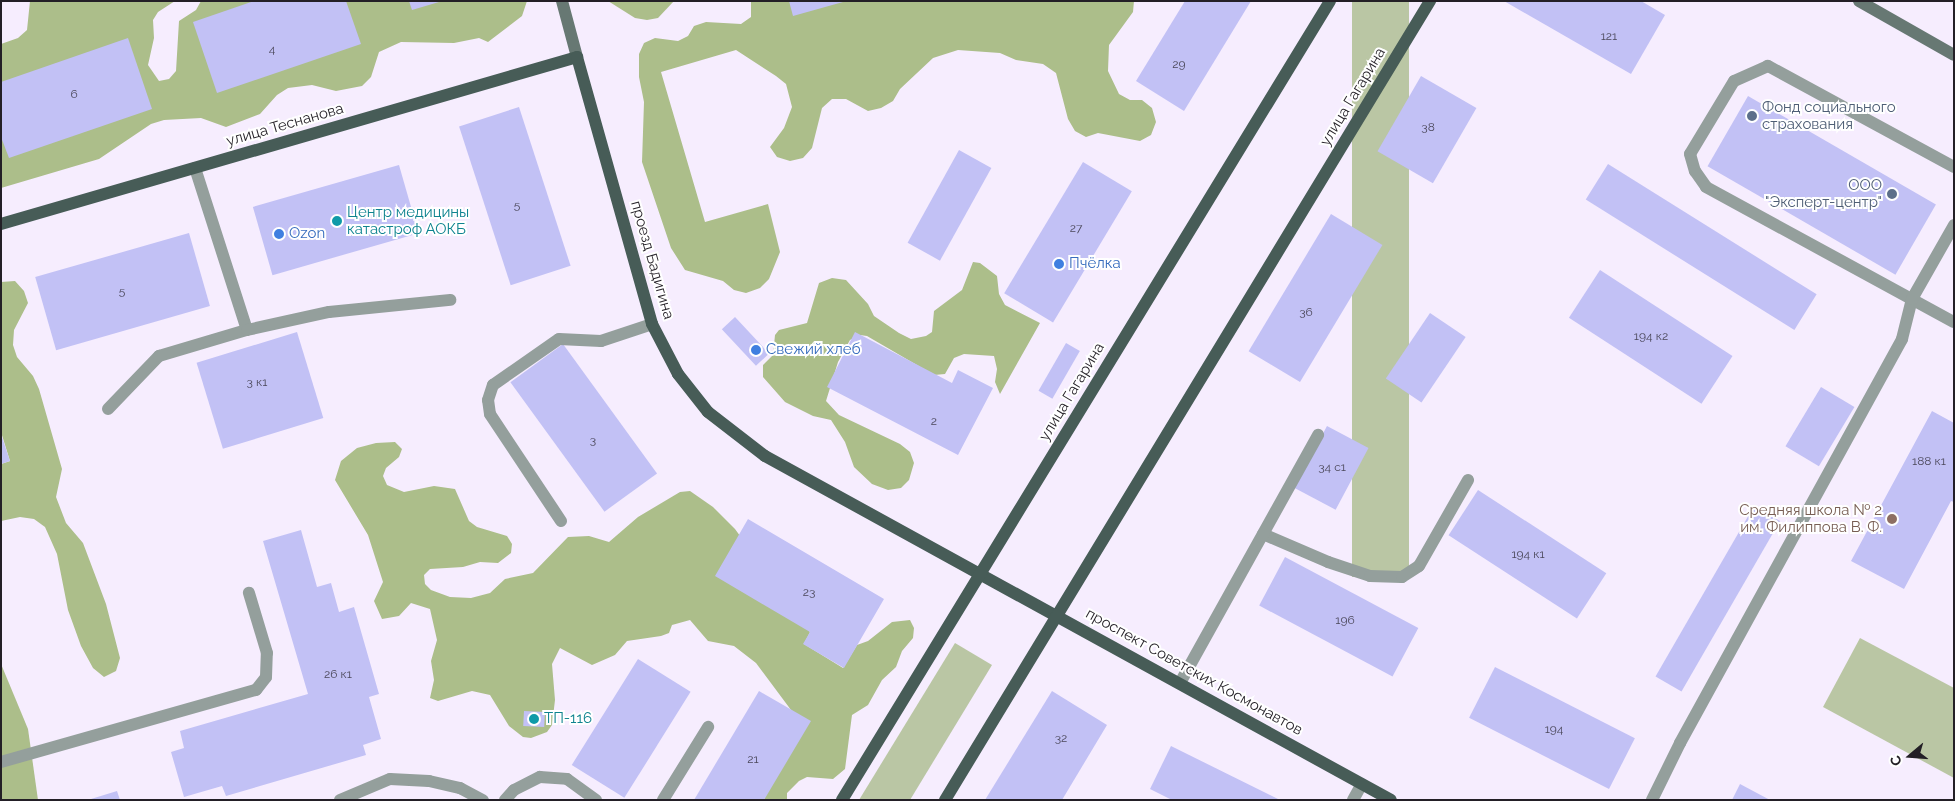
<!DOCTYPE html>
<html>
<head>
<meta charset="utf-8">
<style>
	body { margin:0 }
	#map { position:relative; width:1955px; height:801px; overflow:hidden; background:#f6edfe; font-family:Raleway,sans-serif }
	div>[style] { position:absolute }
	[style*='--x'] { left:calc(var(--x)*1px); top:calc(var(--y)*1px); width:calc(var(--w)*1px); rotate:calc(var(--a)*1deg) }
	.green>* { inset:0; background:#bac6a4; transform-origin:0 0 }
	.forest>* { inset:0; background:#acbe8a }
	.building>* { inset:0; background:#c2c1f5; transform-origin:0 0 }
	.service>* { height:12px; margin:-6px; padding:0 6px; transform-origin:6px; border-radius:6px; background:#949f9c }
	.secondary>* { height:12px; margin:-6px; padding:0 6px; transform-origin:6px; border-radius:6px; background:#677873 }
	.primary>* { height:12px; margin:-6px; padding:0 6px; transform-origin:6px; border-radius:6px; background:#475c57 }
	.dots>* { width:14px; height:14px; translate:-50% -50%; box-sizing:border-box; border:2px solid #fff; border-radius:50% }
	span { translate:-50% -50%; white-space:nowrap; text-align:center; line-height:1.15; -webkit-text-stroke:4px #fff; paint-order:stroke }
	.number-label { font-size:12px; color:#4b485a }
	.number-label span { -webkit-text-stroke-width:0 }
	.street-label { font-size:15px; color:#231f26 }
	.service-label { font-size:15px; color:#4e5e75 }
	.left { translate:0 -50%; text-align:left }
	.right { translate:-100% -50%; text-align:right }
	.culture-label { font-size:15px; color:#0d838f }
	.shop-label { font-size:15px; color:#366cbe }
	.education-label { font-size:15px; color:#785e54 }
	.frame { position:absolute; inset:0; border:2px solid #231f26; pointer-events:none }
	.north { position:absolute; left:1885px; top:731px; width:50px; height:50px; -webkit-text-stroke:4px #fff; paint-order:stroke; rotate:252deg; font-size:14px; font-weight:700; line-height:20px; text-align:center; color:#231f26 }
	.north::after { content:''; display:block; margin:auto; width:18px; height:22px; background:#231f26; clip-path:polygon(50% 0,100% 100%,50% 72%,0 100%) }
</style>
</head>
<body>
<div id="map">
	<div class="green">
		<div style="left:1352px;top:1px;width:57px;height:576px"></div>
		<div style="clip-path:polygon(1860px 638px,1954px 688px,1954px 778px,1823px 707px)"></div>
		<div style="clip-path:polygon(955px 643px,992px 665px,910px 800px,859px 800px)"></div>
	</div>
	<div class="forest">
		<div style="clip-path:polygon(30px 1px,175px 1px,158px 12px,153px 20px,154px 38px,148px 65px,159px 81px,169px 79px,176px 71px,179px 21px,196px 10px,201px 1px,527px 1px,522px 16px,488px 42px,479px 38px,454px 43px,401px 42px,379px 52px,371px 77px,362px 86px,336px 91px,312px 85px,288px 88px,277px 95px,260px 114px,226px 127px,201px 118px,164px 120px,151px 124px,99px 159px,1px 188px,1px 44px,18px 38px,27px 30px)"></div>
		<div style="clip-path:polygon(608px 1px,674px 1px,658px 18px,647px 20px,635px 18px)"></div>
		<div style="clip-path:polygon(751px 1px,1134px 1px,1133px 12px,1109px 45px,1108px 71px,1119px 94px,1130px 100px,1142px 100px,1152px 108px,1156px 122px,1151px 135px,1140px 141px,1098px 133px,1086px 137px,1075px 131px,1068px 119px,1056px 73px,1043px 64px,1016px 60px,1000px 53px,958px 50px,933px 58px,900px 89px,893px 101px,881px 108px,868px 111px,846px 99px,832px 99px,822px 108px,812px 148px,803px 158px,790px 161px,777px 157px,770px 147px,784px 128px,792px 107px,786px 84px,776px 76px,736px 50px,661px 72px,705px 222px,768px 204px,780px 252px,769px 279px,760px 288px,746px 293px,734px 290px,723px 281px,685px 270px,671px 248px,642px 162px,644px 102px,639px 77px,639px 54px,644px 43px,655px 38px,678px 41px,688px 36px,694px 26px,706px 22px,741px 24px,751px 17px)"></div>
		<div style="clip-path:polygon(973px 262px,980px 263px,997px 276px,999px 294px,1005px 305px,1040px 323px,1000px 394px,995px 382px,997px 369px,994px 356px,964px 354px,954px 358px,945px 374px,934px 375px,867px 336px,860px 335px,850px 340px,838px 362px,826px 401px,839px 415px,900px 444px,910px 452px,914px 463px,909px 480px,901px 488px,888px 490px,872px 484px,854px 467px,845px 442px,831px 420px,813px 416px,785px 402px,763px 377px,763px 365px,773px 355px,775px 335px,779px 330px,807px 323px,819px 283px,832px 278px,846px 280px,868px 304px,874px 316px,899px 333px,911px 339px,926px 336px,932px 332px,934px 311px,962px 290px)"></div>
		<div style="clip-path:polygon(15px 281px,24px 291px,28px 303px,14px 330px,13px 345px,17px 357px,33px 376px,39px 389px,62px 469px,56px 497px,66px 523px,83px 543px,106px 604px,120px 658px,116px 671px,104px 677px,93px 668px,81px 646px,68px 610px,57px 554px,45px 527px,34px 519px,20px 517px,1px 521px,1px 464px,10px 461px,1px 432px,1px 282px)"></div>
		<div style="clip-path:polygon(395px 442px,402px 449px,399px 457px,386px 468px,383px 476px,387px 485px,404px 492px,434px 486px,455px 489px,469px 521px,477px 527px,507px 536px,512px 544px,511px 553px,498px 563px,480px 562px,463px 567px,430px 569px,424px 575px,425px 584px,431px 590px,450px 597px,471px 598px,490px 593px,505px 579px,533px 573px,568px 537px,589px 536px,609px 542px,638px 517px,680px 492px,690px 491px,713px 507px,735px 529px,810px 632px,804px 644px,843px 668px,857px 645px,868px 641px,892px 622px,910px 620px,914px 628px,913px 638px,902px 651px,896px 667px,882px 680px,868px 705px,852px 715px,845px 769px,833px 779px,807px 777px,799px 781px,787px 793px,787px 800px,764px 800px,791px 710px,756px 663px,734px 646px,708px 641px,690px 620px,672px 625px,669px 633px,661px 636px,627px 641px,615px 655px,592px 665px,560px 648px,552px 664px,555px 700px,552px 725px,547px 732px,531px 738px,523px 737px,509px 726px,490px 695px,472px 691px,438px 701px,430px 698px,434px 680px,431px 661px,437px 640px,430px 609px,411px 603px,399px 616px,382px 619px,374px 601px,383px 582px,368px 535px,335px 480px,341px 461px,357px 448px,376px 443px)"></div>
		<div style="clip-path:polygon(1px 664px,28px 729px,38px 800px,1px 800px)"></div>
	</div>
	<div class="building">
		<div style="clip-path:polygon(254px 1px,346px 1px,361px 44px,217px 93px,193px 22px)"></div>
		<div style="clip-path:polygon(409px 1px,439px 1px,439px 2px,412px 10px)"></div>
		<div style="clip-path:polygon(789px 1px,843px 1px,843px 2px,793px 16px)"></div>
		<div style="clip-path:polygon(1185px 1px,1251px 1px,1184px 111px,1136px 81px)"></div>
		<div style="clip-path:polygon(1504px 1px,1641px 1px,1665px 15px,1631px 74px)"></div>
		<div style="clip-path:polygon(128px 38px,152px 109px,9px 158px,1px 137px,1px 82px)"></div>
		<div style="left:1421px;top:76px;width:64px;height:87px;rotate:30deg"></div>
		<div style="left:1748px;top:96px;width:217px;height:81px;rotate:30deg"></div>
		<div style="left:519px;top:107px;width:167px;height:63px;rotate:72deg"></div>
		<div style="left:959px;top:150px;width:37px;height:106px;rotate:29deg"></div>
		<div style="left:1083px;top:162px;width:57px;height:153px;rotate:31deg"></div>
		<div style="left:1608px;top:164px;width:246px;height:42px;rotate:32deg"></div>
		<div style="left:399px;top:165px;width:71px;height:152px;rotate:74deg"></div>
		<div style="left:1331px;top:214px;width:60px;height:160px;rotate:31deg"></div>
		<div style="left:189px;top:233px;width:76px;height:160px;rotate:74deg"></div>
		<div style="left:1600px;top:270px;width:158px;height:57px;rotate:33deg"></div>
		<div style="left:1430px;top:313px;width:43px;height:79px;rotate:34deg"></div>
		<div style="left:735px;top:317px;width:50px;height:18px;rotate:47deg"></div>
		<div style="left:297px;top:332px;width:90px;height:105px;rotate:73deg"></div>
		<div style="clip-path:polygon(855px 332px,952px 383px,958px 370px,993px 388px,958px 455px,827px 387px)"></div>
		<div style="left:1066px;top:343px;width:16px;height:55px;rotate:30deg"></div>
		<div style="left:563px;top:344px;width:160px;height:65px;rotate:54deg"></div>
		<div style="left:1821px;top:387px;width:39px;height:69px;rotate:31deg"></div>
		<div style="clip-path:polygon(1932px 411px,1954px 423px,1954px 502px,1951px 501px,1904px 589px,1851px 561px)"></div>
		<div style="left:1327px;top:426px;width:47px;height:70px;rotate:28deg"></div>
		<div style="clip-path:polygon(1px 434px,10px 461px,1px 464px)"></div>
		<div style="left:1478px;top:490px;width:153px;height:54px;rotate:33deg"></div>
		<div style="left:1754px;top:506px;width:30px;height:197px;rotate:30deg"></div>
		<div style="clip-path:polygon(748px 519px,884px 599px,844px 668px,803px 644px,810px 632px,715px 576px)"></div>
		<div style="clip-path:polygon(301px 530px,317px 587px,331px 583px,339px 612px,354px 607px,379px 694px,369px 697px,381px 739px,363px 745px,366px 755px,226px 796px,222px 786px,184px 797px,171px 752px,184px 748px,180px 731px,308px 694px,263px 541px)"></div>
		<div style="left:1285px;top:557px;width:151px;height:55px;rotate:28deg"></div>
		<div style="left:638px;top:659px;width:62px;height:125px;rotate:32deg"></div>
		<div style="left:1495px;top:667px;width:157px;height:57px;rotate:27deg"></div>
		<div style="clip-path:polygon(759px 691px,811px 721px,764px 800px,694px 800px)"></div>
		<div style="clip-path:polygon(1052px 691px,1107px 725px,1062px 800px,985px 800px)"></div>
		<div style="left:524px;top:711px;width:21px;height:15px;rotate:3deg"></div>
		<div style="clip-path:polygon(1171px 746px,1280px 800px,1172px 800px,1150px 789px)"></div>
		<div style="clip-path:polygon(1740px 784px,1770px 800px,1732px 800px)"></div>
		<div style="clip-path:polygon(117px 791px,120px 800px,91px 800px,91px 799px)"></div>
	</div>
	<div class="service">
		<div style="--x:1954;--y:167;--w:212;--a:-151.5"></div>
		<div style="--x:1768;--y:66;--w:37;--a:156"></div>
		<div style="--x:1734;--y:81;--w:85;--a:121.1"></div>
		<div style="--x:1690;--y:154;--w:18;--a:74"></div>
		<div style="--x:1695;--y:171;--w:19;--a:55"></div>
		<div style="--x:1706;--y:187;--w:282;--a:28.6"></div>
		<div style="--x:195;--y:168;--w:170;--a:72.2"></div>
		<div style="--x:108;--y:409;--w:74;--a:-46.1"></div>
		<div style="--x:159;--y:356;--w:92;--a:-16.5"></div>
		<div style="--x:247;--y:330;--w:84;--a:-12.4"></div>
		<div style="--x:329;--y:312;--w:122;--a:-5.7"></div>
		<div style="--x:561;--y:521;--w:128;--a:-123.6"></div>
		<div style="--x:490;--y:414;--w:14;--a:-98"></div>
		<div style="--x:488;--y:400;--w:16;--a:-72"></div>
		<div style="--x:493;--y:385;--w:80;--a:-34.9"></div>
		<div style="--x:559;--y:339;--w:42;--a:2.7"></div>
		<div style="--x:601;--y:341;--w:54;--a:-18.4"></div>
		<div style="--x:1263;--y:534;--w:71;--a:23.3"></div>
		<div style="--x:1328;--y:562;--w:44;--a:18.4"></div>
		<div style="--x:1370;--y:576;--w:32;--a:2"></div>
		<div style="--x:1402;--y:577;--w:20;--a:-33"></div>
		<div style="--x:1419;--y:566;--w:99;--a:-60.3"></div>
		<div style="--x:1180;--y:683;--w:284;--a:-60.9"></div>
		<div style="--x:1;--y:762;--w:265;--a:-15.8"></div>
		<div style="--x:256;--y:690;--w:16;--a:-52"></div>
		<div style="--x:266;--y:677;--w:24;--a:-88"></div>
		<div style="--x:267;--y:653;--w:63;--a:-106.7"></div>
		<div style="--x:340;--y:800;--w:54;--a:-22.8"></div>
		<div style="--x:390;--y:779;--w:39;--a:3"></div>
		<div style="--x:429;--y:781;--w:32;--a:13"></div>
		<div style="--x:460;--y:788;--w:26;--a:28"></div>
		<div style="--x:505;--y:800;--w:13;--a:-48"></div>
		<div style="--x:514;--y:790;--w:29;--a:-27"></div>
		<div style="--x:540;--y:777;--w:27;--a:4"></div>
		<div style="--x:567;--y:779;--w:36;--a:36"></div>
		<div style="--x:663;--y:800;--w:86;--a:-58.3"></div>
		<div style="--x:1353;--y:800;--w:18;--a:-61"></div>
		<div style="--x:1652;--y:800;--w:64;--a:-63.8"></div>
		<div style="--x:1680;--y:743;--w:461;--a:-61.2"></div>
		<div style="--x:1902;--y:339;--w:41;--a:-76"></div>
		<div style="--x:1912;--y:299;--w:85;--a:-60.4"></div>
	</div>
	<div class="secondary">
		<div style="--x:562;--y:1;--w:58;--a:75"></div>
		<div style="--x:1859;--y:1;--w:109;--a:29.6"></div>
	</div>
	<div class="primary">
		<div style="--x:1;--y:224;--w:600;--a:-16.17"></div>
		<div style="--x:577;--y:57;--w:277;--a:74.3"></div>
		<div style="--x:652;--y:324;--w:56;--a:62.5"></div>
		<div style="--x:678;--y:374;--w:48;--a:51.7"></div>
		<div style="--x:708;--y:412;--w:72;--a:37.7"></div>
		<div style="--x:765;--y:456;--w:714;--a:28.79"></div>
		<div style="--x:842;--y:800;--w:936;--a:-58.58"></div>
		<div style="--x:945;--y:800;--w:935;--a:-58.74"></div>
	</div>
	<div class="dots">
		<div style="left:1752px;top:116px;background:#5c6f8a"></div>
		<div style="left:1892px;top:194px;background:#5c6f8a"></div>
		<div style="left:337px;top:221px;background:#0f9aa8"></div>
		<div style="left:279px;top:234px;background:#3f7fe0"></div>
		<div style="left:1059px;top:264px;background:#3f7fe0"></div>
		<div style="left:756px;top:350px;background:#3f7fe0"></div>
		<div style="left:1892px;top:519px;background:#8d6e63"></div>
		<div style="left:534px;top:719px;background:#0f9aa8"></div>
	</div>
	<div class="number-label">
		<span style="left:1609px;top:37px">121</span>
		<span style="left:272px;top:50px">4</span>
		<span style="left:1179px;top:65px">29</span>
		<span style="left:74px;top:95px">6</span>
		<span style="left:1428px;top:128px">38</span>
		<span style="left:517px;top:206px">5</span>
		<span style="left:1076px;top:229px">27</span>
		<span style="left:122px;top:292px">5</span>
		<span style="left:1306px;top:313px">36</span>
		<span style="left:1651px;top:337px">194 к2</span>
		<span style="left:257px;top:383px">3 к1</span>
		<span style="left:934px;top:422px">2</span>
		<span style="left:593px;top:441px">3</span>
		<span style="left:1929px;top:462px">188 к1</span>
		<span style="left:1332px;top:468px">34 с1</span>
		<span style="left:1528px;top:555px">194 к1</span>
		<span style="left:809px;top:593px">23</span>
		<span style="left:1345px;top:621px">196</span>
		<span style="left:338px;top:675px">26 к1</span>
		<span style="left:1554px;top:730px">194</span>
		<span style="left:1061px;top:739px">32</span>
		<span style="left:753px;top:760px">21</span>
	</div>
	<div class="street-label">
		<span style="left:1353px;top:97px;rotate:-59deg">улица Гагарина</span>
		<span style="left:285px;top:125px;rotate:-16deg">улица Теснанова</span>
		<span style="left:652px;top:260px;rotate:74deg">проезд Бадигина</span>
		<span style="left:1072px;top:392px;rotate:-59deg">улица Гагарина</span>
		<span style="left:1194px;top:672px;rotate:29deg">проспект Советских Космонавтов</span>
	</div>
	<div class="service-label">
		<span class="left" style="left:1762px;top:116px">Фонд социального<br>страхования</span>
		<span class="right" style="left:1882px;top:194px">ООО<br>"Эксперт-центр"</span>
	</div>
	<div class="culture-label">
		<span class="left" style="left:347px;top:221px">Центр медицины<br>катастроф АОКБ</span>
		<span class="left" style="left:544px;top:719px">ТП-116</span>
	</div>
	<div class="shop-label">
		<span class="left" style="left:289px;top:234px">Ozon</span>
		<span class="left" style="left:1069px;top:264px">Пчёлка</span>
		<span class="left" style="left:766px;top:350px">Свежий хлеб</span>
	</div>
	<div class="education-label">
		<span class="right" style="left:1882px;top:519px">Средняя школа № 2<br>им. Филиппова В. Ф.</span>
	</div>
	<div class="frame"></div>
	<div class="north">С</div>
</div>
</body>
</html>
